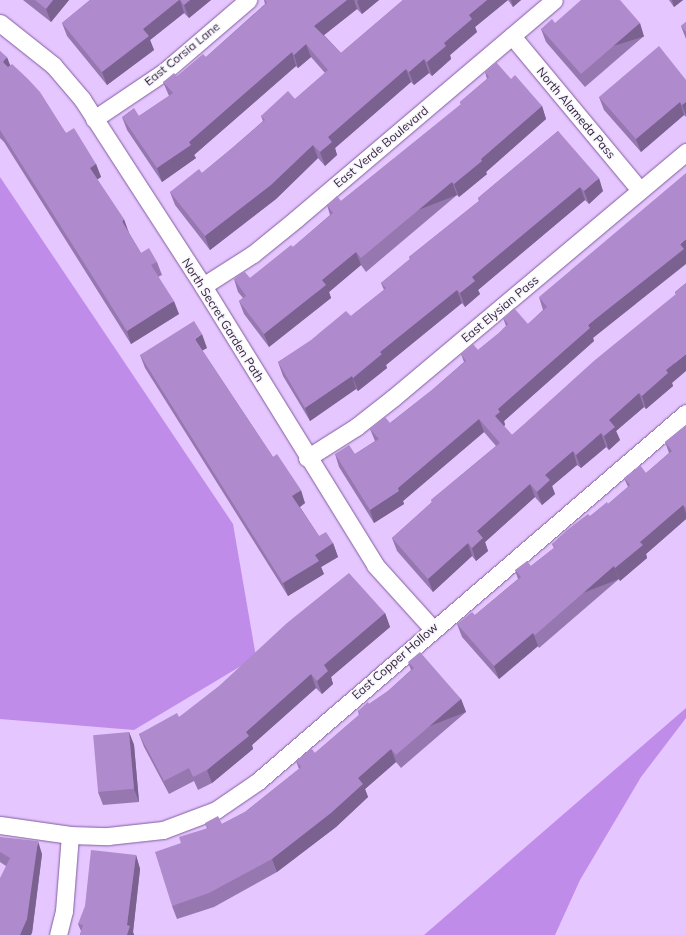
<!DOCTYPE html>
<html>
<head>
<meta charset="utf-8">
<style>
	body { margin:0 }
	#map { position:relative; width:686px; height:935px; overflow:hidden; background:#e5c6ff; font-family:Mulish,sans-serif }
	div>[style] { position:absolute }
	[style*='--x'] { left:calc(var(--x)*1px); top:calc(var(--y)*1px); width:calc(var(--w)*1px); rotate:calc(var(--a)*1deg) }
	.green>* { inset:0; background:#c08ce9 }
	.roads { filter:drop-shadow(0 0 1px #805d9c) drop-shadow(0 0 1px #805d9c) }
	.minor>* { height:17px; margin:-8.5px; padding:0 8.5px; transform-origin:8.5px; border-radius:8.5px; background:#fff }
	.wall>* { inset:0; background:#9677b0 }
	.shaded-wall>* { inset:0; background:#7a6190; transform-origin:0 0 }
	.building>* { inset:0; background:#af8acd; transform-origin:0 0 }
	span { translate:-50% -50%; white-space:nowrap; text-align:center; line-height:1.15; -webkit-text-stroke:3px #f7f4fb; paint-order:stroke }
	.street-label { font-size:12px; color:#2c1d37 }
</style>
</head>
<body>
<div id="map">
	<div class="green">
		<div style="clip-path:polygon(0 177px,233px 524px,256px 657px,134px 730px,0 719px)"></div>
		<div style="clip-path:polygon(686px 708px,686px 718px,641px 777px,580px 880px,555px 935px,424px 935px)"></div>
	</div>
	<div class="roads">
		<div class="minor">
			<div style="--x:0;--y:23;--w:68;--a:38.4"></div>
			<div style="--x:53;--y:65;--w:45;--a:49.5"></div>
			<div style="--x:82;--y:99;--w:223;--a:57.1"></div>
			<div style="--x:203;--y:286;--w:328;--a:58.3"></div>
			<div style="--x:375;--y:565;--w:85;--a:47.9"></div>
			<div style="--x:512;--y:36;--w:200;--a:50.3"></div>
			<div style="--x:94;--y:119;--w:84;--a:-33.9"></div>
			<div style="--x:164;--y:72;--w:111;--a:-40.6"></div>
			<div style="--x:203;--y:286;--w:59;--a:-32.6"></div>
			<div style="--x:253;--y:254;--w:55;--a:-39.1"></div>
			<div style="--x:296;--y:219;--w:338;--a:-40.3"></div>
			<div style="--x:307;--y:458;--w:58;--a:-32.3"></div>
			<div style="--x:356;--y:427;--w:47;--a:-38.1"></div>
			<div style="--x:393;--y:398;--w:383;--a:-40"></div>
			<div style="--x:0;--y:825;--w:71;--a:8.1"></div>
			<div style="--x:70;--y:835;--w:38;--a:2"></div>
			<div style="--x:108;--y:836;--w:55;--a:-6.2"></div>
			<div style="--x:163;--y:830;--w:57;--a:-20.7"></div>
			<div style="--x:216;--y:810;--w:50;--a:-34.3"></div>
			<div style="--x:257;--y:782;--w:566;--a:-40.7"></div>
			<div style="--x:58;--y:935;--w:25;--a:-76"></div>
			<div style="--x:64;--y:911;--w:76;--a:-85.5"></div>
		</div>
	</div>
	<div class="wall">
		<div style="clip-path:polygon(23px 0,69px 0,51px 22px)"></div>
		<div style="clip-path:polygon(90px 0,211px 0,189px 18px,184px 13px,150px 40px,154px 50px,107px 85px,67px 36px,62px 23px)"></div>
		<div style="clip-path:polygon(264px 0,379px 0,362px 14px,357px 9px,324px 35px,341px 53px,403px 0,521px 0,513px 7px,508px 0,475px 27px,477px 32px,450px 55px,451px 59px,432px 76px,429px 73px,414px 85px,411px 82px,335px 148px,337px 155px,325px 166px,318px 158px,276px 199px,210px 250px,175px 205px,170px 192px,202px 173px,231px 149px,263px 121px,261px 116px,295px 99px,325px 73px,311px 57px,298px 68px,296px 66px,194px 155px,196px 158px,162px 182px,127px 130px,122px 117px,139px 116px,169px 96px,163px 82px,177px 76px,206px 57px,265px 4px)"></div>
		<div style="clip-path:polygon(669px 0,683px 0,674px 7px)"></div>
		<div style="clip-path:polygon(686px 22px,686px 39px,681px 26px)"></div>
		<div style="clip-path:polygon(555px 23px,644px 36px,585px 87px,546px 42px,541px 29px)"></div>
		<div style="clip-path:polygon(0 51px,10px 65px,66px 133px,96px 164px,101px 177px,97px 179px,141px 253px,157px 262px,162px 275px,158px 277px,179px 314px,131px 344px,4px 142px,0 138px)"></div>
		<div style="clip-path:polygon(485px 72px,511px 79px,542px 106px,546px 119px,486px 172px,487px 174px,459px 197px,457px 195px,366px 272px,361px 265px,329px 292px,331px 298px,269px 347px,244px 314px,239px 301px,243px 298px,238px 292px,234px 279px,250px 278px,293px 247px,330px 215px,327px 205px,341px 201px,461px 105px,460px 102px,487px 79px)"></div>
		<div style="clip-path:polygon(686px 80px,686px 117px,684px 115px,641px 152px,604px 110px,599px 97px)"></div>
		<div style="clip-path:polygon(558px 131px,603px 191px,589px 204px,585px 200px,478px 290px,480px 294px,465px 307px,462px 303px,386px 365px,387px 368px,358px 391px,356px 389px,310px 421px,283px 376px,278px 362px,351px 316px,384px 290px,381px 283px,410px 259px,409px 257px,479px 201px,478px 198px)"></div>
		<div style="clip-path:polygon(686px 283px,672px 383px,673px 386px,646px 409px,644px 407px,616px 431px,620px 440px,609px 450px,606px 447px,581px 468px,577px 465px,552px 486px,555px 494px,542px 505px,535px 497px,485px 542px,488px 551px,476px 561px,472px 556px,433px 592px,397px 551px,392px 538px,432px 502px,431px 500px,496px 446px,484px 432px,403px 501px,404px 504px,374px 523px,339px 467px,335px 454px,355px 454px,375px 441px,370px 429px,390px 423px,432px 390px,464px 362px,461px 354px,478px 350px,499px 333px,506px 326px,503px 318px,528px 324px,543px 310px,539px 297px,593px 338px,594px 341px,504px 421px,505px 425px,504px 426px,512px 435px,676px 295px,675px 292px)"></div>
		<div style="clip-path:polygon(207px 348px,202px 350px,214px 368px,273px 457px,305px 503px,300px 507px,319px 536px,333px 543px,338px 557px,321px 567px,324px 574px,288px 596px,145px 368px,140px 355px)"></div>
		<div style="clip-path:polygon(686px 425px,686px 519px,646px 554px,647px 558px,620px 581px,619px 579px,539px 648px,538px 646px,499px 679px,462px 637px,457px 624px,475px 615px,518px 579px,515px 570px,531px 566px,554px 548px,552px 544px,590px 516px,608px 504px,628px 487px,624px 478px,646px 473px,669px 453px,665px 442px)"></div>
		<div style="clip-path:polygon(385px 613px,390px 627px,331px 677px,333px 684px,322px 694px,316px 688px,252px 745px,253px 749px,212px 783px,198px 790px,194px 781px,169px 794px,144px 747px,139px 734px,179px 717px)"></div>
		<div style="clip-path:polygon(408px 662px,461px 699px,466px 712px,401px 768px,396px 762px,365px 789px,368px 797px,336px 827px,277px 872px,214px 907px,177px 919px,172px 906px,207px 828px,205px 823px,222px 824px,245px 812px,299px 769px,296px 761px,315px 753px,359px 715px,358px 711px,369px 704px,388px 691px,411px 670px)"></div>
		<div style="clip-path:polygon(129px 732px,134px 745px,139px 802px,103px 805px,98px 792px)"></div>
		<div style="clip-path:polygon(0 837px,42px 854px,32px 933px,6px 866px,0 862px)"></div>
		<div style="clip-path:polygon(136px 855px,140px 869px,133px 932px,134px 935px,80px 935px,81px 931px,78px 924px)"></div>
	</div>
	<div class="shaded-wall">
		<div style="clip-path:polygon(53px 0,69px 0,51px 22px,46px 9px)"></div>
		<div style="clip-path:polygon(179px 0,180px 0,184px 13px,150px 40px,154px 50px,107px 85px,102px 72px,143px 29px)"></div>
		<div style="clip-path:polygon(190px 0,211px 0,189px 18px,184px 5px)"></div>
		<div style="clip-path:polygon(347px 0,354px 0,357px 9px,319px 39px,314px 26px)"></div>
		<div style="clip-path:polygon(359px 0,379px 0,362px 14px,357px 1px)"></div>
		<div style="clip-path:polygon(487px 0,508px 0,475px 27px,477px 32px,450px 55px,451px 59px,432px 76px,427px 62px,469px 15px)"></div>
		<div style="clip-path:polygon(511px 0,521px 0,513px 7px)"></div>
		<div style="clip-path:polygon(672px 0,683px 0,674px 7px)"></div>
		<div style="left:640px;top:23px;width:14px;height:78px;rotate:73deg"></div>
		<div style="clip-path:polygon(306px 44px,311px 57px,298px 68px,294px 55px)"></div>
		<div style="clip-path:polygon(292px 52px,296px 66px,194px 155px,196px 158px,162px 182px,157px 168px,189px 142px)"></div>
		<div style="clip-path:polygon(7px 57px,12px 70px,8px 75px,3px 62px)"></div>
		<div style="clip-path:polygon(424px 59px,429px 73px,414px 85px,409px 72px)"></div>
		<div style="clip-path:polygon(406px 69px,411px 82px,335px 148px,337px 155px,325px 166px,320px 152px,328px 137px)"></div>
		<div style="clip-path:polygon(680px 102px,684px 115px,641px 152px,636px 139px)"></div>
		<div style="clip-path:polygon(686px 102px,686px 115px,682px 105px)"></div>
		<div style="clip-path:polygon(542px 106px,546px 119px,486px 172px,487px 174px,459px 197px,454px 184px,481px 159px)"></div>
		<div style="clip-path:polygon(313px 145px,318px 158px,276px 199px,210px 250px,205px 236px)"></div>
		<div style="clip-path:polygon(96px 164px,101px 177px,95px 181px,90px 168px)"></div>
		<div style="clip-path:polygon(599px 178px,603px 191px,589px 204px,584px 191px)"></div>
		<div style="left:452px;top:182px;width:14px;height:119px;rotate:69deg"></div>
		<div style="clip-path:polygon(580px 187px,585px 200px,478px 290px,480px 294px,465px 307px,460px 293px,472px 277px)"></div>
		<div style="clip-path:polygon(124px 219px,129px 233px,127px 234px,122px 221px)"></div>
		<div style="clip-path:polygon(686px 239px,686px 264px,593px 338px,594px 341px,504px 421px,505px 425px,500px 430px,495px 416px,498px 409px,588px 325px)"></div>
		<div style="clip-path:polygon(356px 252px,361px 265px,329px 292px,331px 298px,269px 347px,264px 334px,322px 280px)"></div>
		<div style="clip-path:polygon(457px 290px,462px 303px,386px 365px,387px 368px,358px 391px,353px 378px,380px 352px)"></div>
		<div style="clip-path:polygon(174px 301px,179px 314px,131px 344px,127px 331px)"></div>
		<div style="clip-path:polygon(202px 334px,207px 348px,200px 352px,195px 339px)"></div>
		<div style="clip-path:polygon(686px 354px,686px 371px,672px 383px,673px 386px,646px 409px,642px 396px,666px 370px)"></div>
		<div style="clip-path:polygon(352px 376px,356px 389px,310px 421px,305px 408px)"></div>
		<div style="clip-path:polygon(639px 393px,644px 407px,616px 431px,620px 440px,609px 450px,604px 436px,609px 420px)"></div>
		<div style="clip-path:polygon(479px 419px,484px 432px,403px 501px,404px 504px,374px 523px,370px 510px,398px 488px)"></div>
		<div style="clip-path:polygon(601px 433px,606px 447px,581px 468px,576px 455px)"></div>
		<div style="clip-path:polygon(573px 451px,577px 465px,552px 486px,555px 494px,542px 505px,537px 492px,545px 475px)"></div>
		<div style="clip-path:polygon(530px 484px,535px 497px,485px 542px,488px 551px,476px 561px,472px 548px,477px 531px)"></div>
		<div style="clip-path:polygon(301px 490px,305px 503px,297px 509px,292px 496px)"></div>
		<div style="clip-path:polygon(683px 505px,686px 513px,686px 519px,646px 554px,647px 558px,620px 581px,615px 568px,640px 542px)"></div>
		<div style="clip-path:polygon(333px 543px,338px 557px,321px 567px,324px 574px,288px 596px,283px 583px,315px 555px)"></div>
		<div style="clip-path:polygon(468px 543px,472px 556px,433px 592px,428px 579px)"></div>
		<div style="left:614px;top:566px;width:14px;height:105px;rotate:69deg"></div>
		<div style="clip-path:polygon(385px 613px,390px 627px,331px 677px,333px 684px,322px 694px,317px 681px,324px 665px)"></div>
		<div style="clip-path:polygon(533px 633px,538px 646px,499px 679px,494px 666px)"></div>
		<div style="clip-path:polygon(311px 674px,316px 688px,252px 745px,253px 749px,212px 783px,207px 770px,246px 732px)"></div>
		<div style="left:461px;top:699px;width:14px;height:86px;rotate:69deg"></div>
		<div style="clip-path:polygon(129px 732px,134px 745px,139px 802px,134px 789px)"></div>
		<div style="clip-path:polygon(391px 749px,396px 762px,365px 789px,368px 797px,336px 827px,277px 872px,272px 859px,358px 778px)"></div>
		<div style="clip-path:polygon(38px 841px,42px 854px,32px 933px,31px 935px,20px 935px)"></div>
		<div style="clip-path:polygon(136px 855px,140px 869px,133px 932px,134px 935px,127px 935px,127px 925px)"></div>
	</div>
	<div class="building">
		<div style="clip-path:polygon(35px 0,53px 0,46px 9px)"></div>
		<div style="clip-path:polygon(90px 0,179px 0,143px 29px,149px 36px,102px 72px,62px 23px)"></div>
		<div style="clip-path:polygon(180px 0,190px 0,184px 5px)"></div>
		<div style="clip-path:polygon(265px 0,347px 0,314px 26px,341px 53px,403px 0,487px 0,469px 15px,472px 19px,444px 43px,446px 46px,427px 62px,424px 59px,409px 72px,406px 69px,328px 137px,332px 142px,320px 152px,313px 145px,271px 185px,205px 236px,170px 192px,199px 169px,202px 173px,231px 149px,265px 120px,261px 116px,288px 91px,295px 99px,328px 70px,306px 44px,294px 55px,292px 52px,189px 142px,191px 145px,157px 168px,122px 117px,134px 108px,139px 116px,173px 93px,163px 82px,174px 73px,177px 76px,203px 54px,206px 57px,267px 3px)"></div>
		<div style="clip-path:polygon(581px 0,620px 0,640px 23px,581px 74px,541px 29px,552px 19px,555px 23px)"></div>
		<div style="clip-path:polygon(686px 22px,686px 32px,681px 26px)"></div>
		<div style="clip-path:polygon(659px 46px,686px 80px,686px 102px,682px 105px,680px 102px,636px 139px,599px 97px)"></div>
		<div style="clip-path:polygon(0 51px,7px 57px,3px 62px,8px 67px,12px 64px,28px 79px,40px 92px,66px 133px,74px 128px,96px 164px,90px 168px,124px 219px,122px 221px,141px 253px,149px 248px,157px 262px,151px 265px,174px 301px,127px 331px,0 130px)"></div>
		<div style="clip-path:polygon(496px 62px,511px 79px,515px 75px,542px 106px,481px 159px,482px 161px,454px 184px,452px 182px,361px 258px,356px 252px,322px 280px,326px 285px,264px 334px,239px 301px,246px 296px,234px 279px,244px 271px,250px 278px,291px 245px,293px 247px,333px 213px,327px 205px,337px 196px,341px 201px,461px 104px,460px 102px,489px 77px,485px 72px)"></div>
		<div style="clip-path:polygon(558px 131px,599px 178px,584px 191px,580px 187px,472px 277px,475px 281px,460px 293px,457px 290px,380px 352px,382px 354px,353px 378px,352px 376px,305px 408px,278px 362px,311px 340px,346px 311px,351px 316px,386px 288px,381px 283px,411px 258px,409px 257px,480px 200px,478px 198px)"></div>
		<div style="clip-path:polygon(686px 173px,686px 239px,680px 244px,684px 249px,588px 325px,590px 328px,498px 409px,500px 412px,495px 416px,512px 435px,595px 360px,676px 294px,675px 292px,686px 283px,686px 354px,666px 370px,668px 373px,642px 396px,639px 393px,609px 420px,615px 427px,604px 436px,601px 433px,576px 455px,573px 451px,545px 475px,550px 480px,537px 492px,530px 484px,477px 531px,483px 538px,472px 548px,468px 543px,428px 579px,392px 538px,432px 502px,431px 500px,500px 443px,479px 419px,398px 488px,399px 491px,370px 510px,335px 454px,349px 445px,355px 454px,379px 439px,370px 429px,385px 417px,390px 423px,432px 390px,466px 361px,461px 354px,473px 344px,478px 350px,499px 333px,508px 324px,503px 318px,514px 308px,528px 324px,547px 307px,539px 297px)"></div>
		<div style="clip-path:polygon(194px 321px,202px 334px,195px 339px,214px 368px,273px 457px,277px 454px,301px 490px,292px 496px,319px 536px,326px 532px,333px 543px,315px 555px,319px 561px,283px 583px,140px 355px)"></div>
		<div style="clip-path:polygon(686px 425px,686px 508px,683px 505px,640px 542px,643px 545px,615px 568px,614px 566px,535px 635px,533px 633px,494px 666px,457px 624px,472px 612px,475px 615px,521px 577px,515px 570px,527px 561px,531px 566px,555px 547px,552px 544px,567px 530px,588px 514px,590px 516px,607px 502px,608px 504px,630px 485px,624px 478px,640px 465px,646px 473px,672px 451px,665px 442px)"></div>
		<div style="clip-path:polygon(349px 573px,385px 613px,324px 665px,328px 671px,317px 681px,311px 674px,246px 732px,249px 736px,207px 770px,193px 777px,189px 768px,164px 781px,139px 734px,177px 713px,179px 717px,219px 686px,287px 623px)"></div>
		<div style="clip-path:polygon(420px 652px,461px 699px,396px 755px,391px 749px,358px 778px,363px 784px,331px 813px,272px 859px,209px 893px,172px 906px,155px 852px,181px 843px,179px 837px,208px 828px,205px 823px,218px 816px,222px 824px,245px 812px,301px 767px,296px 761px,311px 748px,315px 753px,360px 714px,358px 711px,368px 702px,369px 704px,388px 691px,414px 668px,408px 662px)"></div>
		<div style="left:129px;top:732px;width:57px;height:36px;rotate:85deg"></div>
		<div style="clip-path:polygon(0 837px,38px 841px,27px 919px,20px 935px,0 935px,0 878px,10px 858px,0 852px)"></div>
		<div style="clip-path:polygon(91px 850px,136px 855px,127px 925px,130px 926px,127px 935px,80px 935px,83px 925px,78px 924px,85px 906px)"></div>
	</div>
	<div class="street-label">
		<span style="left:182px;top:54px;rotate:-39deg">East Corsia Lane</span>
		<span style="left:576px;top:113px;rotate:50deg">North Alameda Pass</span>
		<span style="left:381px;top:147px;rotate:-40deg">East Verde Boulevard</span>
		<span style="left:500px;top:309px;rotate:-40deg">East Elysian Pass</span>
		<span style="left:223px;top:320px;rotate:58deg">North Secret Garden Path</span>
		<span style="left:395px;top:661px;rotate:-41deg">East Copper Hollow</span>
	</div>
</div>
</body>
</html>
